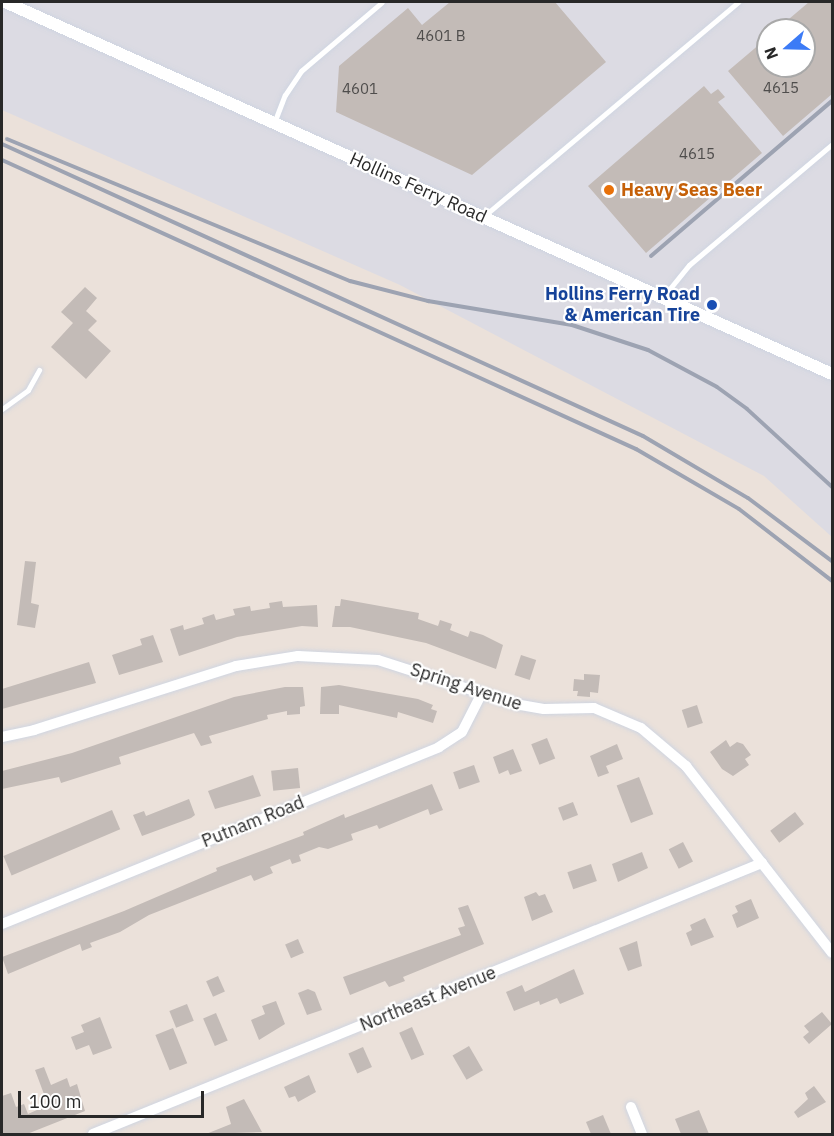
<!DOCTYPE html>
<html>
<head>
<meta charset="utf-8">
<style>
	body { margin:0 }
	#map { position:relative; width:834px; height:1136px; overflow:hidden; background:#ebe1da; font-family:"IBM Plex Sans",sans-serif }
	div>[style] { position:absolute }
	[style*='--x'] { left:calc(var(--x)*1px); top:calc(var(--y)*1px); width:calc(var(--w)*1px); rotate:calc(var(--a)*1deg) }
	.industrial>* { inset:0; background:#dcdbe3 }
	.building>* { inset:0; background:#c3bbb7; transform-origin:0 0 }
	.roads { filter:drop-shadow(0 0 2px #cfd5e1) drop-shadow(0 0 2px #cfd5e1) }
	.service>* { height:5px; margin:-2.5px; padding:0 2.5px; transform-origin:2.5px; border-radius:2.5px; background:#fff }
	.minor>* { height:10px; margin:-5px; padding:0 5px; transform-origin:5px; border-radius:5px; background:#fff }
	.tertiary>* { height:12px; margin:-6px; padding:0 6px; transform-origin:6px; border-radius:6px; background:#fff }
	.rail>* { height:4px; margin:-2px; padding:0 2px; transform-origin:2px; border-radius:2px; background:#9da3b2 }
	.dots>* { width:16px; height:16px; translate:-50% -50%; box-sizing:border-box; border:3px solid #fff; border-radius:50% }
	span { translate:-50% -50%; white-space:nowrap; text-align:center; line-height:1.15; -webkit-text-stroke:4.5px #fff; paint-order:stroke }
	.number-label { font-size:15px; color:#4f4d4c }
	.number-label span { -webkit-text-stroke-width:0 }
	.street-label { font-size:18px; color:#282828 }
	.food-label { font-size:18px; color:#c56008; font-weight:700 }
	.left { translate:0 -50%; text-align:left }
	.transit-label { font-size:18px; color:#164399; font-weight:700 }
	.right { translate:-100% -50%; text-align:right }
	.frame { position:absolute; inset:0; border:3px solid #282828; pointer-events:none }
	.north { position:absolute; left:756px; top:18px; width:60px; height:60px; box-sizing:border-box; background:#fff; border:2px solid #a9a9a9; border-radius:50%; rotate:250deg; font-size:16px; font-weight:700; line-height:24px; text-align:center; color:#282828 }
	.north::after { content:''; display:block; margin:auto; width:21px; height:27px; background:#3c7bf6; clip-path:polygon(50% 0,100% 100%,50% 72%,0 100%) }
	.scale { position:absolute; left:18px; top:1091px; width:186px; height:27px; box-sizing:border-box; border:3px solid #282828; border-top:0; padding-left:8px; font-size:18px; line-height:21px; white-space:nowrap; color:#282828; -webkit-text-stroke:4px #fff; paint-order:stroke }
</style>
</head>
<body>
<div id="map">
	<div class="industrial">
		<div style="clip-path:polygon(evenodd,2px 2px,832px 2px,832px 537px,764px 476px,400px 285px,2px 110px,2px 2px,768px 30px,804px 30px,804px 66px,768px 66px,768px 30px)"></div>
	</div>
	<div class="building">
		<div style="clip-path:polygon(450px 2px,555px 2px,606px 62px,472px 175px,336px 112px,339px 66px,408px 8px,422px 25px)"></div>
		<div style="clip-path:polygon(809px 2px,832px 2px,832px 94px,783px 136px,728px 71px,768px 37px,768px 66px,804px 66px,804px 30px,776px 30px)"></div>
		<div style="clip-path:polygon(704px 86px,711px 94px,718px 89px,725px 97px,718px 102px,762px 153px,646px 253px,588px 186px)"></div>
		<div style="clip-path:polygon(85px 287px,97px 298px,86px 311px,97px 321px,88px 330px,111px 351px,86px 379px,51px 347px,73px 323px,61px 312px)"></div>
		<div style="clip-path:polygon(25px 561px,36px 562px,31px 603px,39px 605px,35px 628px,17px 625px)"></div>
		<div style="clip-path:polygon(341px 599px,419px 613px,418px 619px,438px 626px,440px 620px,452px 624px,450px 630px,468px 637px,470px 631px,483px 635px,503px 645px,496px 669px,426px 643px,350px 627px,332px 627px,335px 606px,340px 606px)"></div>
		<div style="clip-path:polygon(282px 601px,283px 607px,317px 605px,318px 627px,302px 626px,237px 637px,179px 656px,170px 629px,183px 625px,184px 630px,204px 624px,202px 618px,214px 614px,216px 620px,235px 615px,233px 609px,250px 606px,251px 611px,270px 608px,269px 603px)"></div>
		<div style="clip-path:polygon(153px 635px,163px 662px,119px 675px,112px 655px,142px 645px,140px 639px)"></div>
		<div style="left:521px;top:655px;width:16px;height:21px;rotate:18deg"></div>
		<div style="clip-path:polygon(89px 662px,96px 683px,2px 709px,2px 689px)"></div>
		<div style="clip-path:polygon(584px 674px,600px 675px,598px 693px,590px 692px,590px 697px,577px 696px,578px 691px,573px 691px,574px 679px,584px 680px)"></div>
		<div style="clip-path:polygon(339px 685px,418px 699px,433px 705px,431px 709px,437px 711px,433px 723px,398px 712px,397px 718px,339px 705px,339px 714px,320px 714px,321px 687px)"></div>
		<div style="clip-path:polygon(285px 687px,303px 687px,305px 706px,300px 707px,300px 714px,287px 715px,287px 711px,267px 715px,268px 719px,209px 736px,212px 743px,201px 746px,194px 733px,119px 757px,121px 764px,61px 783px,59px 777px,2px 789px,2px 771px,72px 753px,234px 697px)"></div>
		<div style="left:697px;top:705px;width:19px;height:16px;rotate:72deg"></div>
		<div style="left:547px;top:738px;width:22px;height:17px;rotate:68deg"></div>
		<div style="clip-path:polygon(726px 740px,730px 747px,737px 742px,743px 744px,751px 755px,745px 759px,749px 765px,733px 776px,722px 769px,710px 752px)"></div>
		<div style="clip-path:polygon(617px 744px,623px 759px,606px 766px,609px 773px,598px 777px,590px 756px)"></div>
		<div style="clip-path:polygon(513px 749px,522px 771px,510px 775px,508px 770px,499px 774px,493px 757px)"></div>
		<div style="left:474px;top:765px;width:18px;height:22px;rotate:71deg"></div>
		<div style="left:298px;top:768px;width:20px;height:27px;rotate:84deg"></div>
		<div style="clip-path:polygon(253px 775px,261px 796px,215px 809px,208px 791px)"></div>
		<div style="left:639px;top:777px;width:40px;height:24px;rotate:69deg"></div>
		<div style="clip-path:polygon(432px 784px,443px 810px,430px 815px,428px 809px,379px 829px,377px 825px,351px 834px,353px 840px,328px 849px,319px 847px,299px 855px,301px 861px,292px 864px,290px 859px,270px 867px,273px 873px,254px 881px,251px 875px,149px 915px,120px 932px,90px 943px,92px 947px,82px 951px,80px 944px,8px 974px,2px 957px,124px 911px,217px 871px,216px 868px,304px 835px,303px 832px,344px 814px,345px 818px)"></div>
		<div style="clip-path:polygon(189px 799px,195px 815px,191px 818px,142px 836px,133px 815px,144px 811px,146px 816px)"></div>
		<div style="left:573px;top:802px;width:14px;height:16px;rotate:69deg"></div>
		<div style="left:112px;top:810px;width:21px;height:118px;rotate:67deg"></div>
		<div style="left:795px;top:812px;width:15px;height:31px;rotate:53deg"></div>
		<div style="left:683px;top:842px;width:22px;height:16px;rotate:63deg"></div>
		<div style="clip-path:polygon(642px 852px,648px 868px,618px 882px,612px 864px)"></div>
		<div style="left:591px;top:864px;width:18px;height:25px;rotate:71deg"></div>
		<div style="clip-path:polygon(536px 892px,539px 896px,545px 894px,553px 912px,532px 921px,524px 897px)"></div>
		<div style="clip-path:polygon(751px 899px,759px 918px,737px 928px,732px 915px,738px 912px,735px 906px)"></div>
		<div style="clip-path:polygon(468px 905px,484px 944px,403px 977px,405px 981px,389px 987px,385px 981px,350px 995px,343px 977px,461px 935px,458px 928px,465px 926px,458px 908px)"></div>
		<div style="clip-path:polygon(705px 918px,714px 937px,691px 946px,686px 933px,692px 930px,690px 925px)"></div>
		<div style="left:298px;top:939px;width:15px;height:14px;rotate:67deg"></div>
		<div style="clip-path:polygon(637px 941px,642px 966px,628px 971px,619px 948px)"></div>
		<div style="clip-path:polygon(574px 969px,584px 994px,560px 1004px,557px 998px,540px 1005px,539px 1001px,514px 1011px,506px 992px,522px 985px,525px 992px)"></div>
		<div style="left:218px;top:976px;width:17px;height:13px;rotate:66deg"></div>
		<div style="clip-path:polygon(308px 989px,315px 992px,322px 1010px,307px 1015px,298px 993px)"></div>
		<div style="clip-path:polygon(276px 1001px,285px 1024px,259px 1040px,251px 1020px,265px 1014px,262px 1006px)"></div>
		<div style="left:187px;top:1004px;width:18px;height:19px;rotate:68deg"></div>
		<div style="clip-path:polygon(822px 1012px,832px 1024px,809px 1044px,803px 1037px,809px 1032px,804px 1026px)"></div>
		<div style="left:216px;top:1013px;width:30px;height:14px;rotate:67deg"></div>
		<div style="clip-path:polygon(100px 1017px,112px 1048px,93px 1055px,89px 1045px,76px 1050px,71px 1037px,84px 1032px,81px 1025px)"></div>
		<div style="left:412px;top:1027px;width:30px;height:14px;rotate:66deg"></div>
		<div style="left:173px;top:1028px;width:38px;height:19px;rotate:68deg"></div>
		<div style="left:469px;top:1046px;width:28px;height:19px;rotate:60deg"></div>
		<div style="left:363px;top:1047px;width:22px;height:16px;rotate:66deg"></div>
		<div style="clip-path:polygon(44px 1067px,51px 1085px,67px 1078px,70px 1087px,77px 1084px,85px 1111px,27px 1134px,2px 1134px,2px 1096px,11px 1093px,16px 1107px,24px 1104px,28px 1114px,48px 1105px,35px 1070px)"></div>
		<div style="clip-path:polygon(309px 1075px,316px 1092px,298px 1102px,295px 1096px,289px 1098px,284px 1087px)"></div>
		<div style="clip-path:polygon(814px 1086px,826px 1102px,798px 1118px,794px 1112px,808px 1099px,805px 1093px)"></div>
		<div style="clip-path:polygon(244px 1099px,262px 1132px,206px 1134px,231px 1124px,226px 1107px)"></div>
		<div style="clip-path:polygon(699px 1110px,709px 1134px,681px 1134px,675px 1119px)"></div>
		<div style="clip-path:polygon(603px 1115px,611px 1134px,591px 1134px,586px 1122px)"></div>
	</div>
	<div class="roads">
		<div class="service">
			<div style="--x:274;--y:123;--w:30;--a:-69"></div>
			<div style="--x:285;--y:95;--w:29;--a:-56"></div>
			<div style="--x:301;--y:71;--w:106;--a:-40.4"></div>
			<div style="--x:484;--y:216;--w:332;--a:-40.1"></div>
			<div style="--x:663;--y:297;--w:41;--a:-50.9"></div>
			<div style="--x:689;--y:265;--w:187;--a:-40.2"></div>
			<div style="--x:2;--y:409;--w:32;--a:-36"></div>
			<div style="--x:28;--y:390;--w:23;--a:-61"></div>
		</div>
		<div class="minor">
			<div style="--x:2;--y:737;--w:33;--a:-12"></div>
			<div style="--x:34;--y:730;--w:212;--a:-17.6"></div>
			<div style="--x:236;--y:666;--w:63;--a:-9.2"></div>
			<div style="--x:298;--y:656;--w:80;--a:2.9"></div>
			<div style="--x:378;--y:660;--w:144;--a:17.8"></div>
			<div style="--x:515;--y:704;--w:29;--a:10"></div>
			<div style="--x:544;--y:709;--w:50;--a:-1.1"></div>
			<div style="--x:594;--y:708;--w:51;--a:23.1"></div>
			<div style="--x:641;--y:728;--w:59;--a:40.2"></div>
			<div style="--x:686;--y:766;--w:237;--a:52"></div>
			<div style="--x:2;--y:924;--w:471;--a:-22"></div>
			<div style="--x:439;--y:747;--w:27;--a:-33"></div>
			<div style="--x:462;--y:732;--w:44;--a:-62.9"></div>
			<div style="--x:631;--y:1107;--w:29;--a:68"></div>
			<div style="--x:93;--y:1134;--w:722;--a:-22.05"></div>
		</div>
		<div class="tertiary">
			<div style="--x:5;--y:2;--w:907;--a:24.22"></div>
		</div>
	</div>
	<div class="rail">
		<div style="--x:7;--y:139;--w:371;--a:22.5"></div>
		<div style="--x:350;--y:281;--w:81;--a:14.4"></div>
		<div style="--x:428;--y:301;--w:146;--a:9.5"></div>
		<div style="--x:572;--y:325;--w:80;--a:18.2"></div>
		<div style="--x:648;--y:350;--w:78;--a:28.2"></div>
		<div style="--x:717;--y:387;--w:37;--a:36"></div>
		<div style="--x:747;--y:409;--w:115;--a:42.5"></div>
		<div style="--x:2;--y:144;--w:704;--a:24.49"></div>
		<div style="--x:643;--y:436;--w:122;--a:30.6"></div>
		<div style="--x:748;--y:498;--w:105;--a:36.9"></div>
		<div style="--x:2;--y:160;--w:697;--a:24.51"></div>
		<div style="--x:636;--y:449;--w:119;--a:30.2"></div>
		<div style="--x:739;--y:509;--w:118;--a:37.7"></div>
		<div style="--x:651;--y:256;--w:238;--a:-40.6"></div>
	</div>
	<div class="dots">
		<div style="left:609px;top:190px;background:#e8710a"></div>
		<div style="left:712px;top:305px;background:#1a4fb4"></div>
	</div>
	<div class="number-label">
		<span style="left:441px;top:36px">4601 B</span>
		<span style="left:781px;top:88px">4615</span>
		<span style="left:360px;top:89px">4601</span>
		<span style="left:697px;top:154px">4615</span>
	</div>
	<div class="street-label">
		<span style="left:418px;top:188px;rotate:24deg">Hollins Ferry Road</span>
		<span style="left:466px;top:687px;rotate:18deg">Spring Avenue</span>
		<span style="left:253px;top:822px;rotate:-22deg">Putnam Road</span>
		<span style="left:428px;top:999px;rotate:-22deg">Northeast Avenue</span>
	</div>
	<div class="food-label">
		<span class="left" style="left:621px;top:190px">Heavy Seas Beer</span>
	</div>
	<div class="transit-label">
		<span class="right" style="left:700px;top:305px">Hollins Ferry Road<br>&amp; American Tire</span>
	</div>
	<div class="frame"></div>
	<div class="north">N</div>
	<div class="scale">100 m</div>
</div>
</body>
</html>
